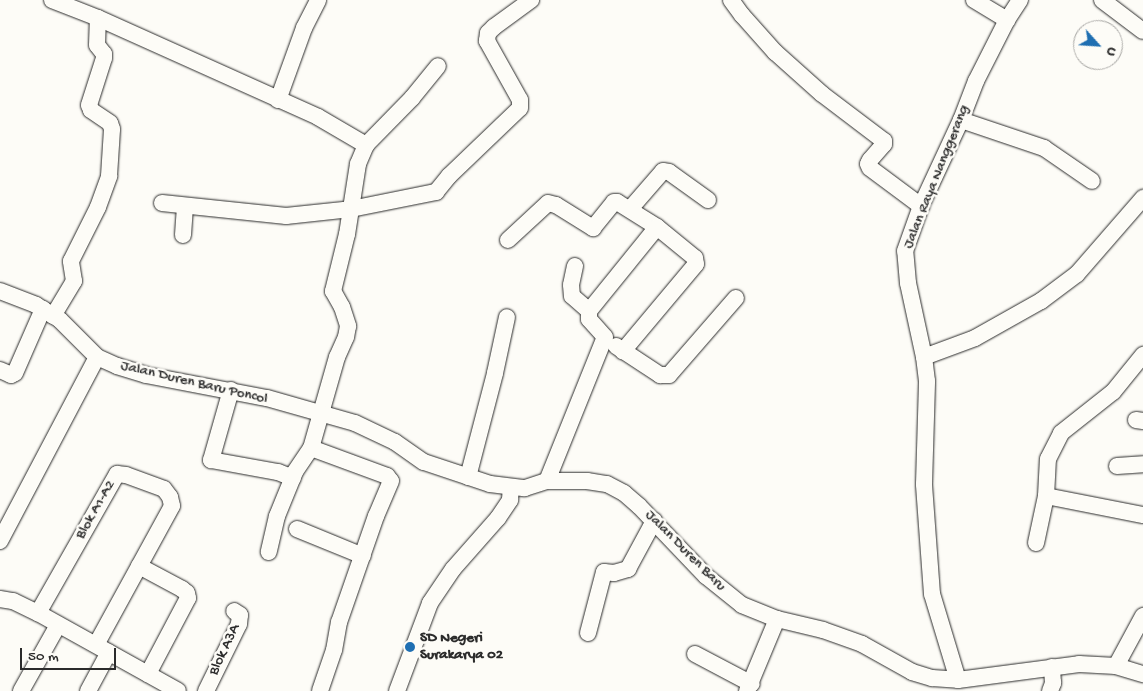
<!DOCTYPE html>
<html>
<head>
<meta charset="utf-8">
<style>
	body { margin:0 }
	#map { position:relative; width:1143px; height:691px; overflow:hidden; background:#fdfcf7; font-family:"Gochi Hand",sans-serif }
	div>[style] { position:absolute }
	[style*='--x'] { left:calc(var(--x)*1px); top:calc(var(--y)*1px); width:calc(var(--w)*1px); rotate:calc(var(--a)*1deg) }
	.roads { filter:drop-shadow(0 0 1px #2b2b2b) drop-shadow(0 0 1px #2b2b2b) }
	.minor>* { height:16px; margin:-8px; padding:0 8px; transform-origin:8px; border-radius:8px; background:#fdfcf7 }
	.dots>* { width:14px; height:14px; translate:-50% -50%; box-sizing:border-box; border:2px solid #fdfcf7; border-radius:50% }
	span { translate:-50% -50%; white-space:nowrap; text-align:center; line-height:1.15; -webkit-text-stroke:5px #fdfcf7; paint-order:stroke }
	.street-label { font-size:15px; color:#2b2b2b }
	.poi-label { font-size:15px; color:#2b2b2b; font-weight:700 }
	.left { translate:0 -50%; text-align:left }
	.north { position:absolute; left:1073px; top:20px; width:50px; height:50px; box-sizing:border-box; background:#fdfcf7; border:1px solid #a9a8a5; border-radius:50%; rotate:116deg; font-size:14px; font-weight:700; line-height:20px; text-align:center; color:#2b2b2b }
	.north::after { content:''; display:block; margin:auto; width:18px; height:22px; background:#1f6fb2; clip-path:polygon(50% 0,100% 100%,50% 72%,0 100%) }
	.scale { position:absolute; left:20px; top:648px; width:96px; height:22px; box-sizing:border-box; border:2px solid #2b2b2b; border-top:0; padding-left:6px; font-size:15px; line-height:18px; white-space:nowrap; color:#2b2b2b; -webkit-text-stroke:4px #fdfcf7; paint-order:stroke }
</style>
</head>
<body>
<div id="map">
	<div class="roads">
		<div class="minor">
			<div style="--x:52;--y:0;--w:49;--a:21.4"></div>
			<div style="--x:98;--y:18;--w:241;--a:24.2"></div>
			<div style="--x:318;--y:117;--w:56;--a:30.3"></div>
			<div style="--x:366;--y:145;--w:21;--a:113"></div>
			<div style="--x:358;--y:164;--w:71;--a:98.9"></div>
			<div style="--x:347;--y:234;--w:59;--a:103.8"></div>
			<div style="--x:333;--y:291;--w:18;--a:61"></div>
			<div style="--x:342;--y:307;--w:20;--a:72"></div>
			<div style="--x:348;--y:326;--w:11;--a:100"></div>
			<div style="--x:346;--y:337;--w:22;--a:114"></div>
			<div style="--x:337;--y:357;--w:95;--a:105.9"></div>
			<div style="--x:311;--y:448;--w:29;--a:124"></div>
			<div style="--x:295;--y:472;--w:48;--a:112.2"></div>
			<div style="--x:277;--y:516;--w:37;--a:103"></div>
			<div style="--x:731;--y:0;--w:19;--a:54"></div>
			<div style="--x:742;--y:15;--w:50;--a:48.3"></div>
			<div style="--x:775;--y:52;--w:63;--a:41.8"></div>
			<div style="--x:822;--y:94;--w:78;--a:37.2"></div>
			<div style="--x:884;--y:141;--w:3;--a:90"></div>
			<div style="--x:884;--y:144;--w:21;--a:131"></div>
			<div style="--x:870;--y:160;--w:4;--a:117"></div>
			<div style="--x:868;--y:164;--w:4;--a:63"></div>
			<div style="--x:870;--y:168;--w:64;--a:36.7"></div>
			<div style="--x:974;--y:0;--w:39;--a:31"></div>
			<div style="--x:1102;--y:0;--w:51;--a:37.1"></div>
			<div style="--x:278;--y:100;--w:77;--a:-70.1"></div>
			<div style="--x:304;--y:28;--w:31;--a:-63"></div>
			<div style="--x:961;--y:120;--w:88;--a:18.6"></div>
			<div style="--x:1044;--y:148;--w:58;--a:34.5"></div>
			<div style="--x:366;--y:145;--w:66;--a:-45.6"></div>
			<div style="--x:412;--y:98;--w:41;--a:-50.9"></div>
			<div style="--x:162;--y:203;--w:125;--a:6"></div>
			<div style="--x:286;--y:216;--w:65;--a:-6.1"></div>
			<div style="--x:351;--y:209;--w:87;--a:-11.3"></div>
			<div style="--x:436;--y:192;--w:21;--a:-51"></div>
			<div style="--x:449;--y:176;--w:98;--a:-43.8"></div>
			<div style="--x:520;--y:108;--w:8;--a:-90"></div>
			<div style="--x:520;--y:100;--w:68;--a:-119.2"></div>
			<div style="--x:487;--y:41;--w:8;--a:-83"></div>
			<div style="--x:488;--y:33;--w:8;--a:-45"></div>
			<div style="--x:494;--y:27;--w:46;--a:-36.1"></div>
			<div style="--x:630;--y:209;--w:50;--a:-49"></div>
			<div style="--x:663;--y:171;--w:6;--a:9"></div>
			<div style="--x:669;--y:172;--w:48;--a:35.7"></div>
			<div style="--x:183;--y:235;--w:29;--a:-86"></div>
			<div style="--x:508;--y:240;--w:54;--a:-42.8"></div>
			<div style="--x:548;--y:203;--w:8;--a:14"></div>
			<div style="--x:556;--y:205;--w:44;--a:31.9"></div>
			<div style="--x:593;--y:228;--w:33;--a:-51"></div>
			<div style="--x:614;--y:202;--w:3;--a:0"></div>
			<div style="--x:617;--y:202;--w:47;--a:32"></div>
			<div style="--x:657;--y:227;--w:49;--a:39.2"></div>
			<div style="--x:695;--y:258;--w:6;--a:81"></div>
			<div style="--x:696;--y:264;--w:114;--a:130"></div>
			<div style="--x:575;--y:266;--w:19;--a:102"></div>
			<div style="--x:571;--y:285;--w:11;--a:85"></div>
			<div style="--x:572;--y:296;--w:23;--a:41"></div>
			<div style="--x:0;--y:291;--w:39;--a:21"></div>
			<div style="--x:36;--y:305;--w:28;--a:32"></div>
			<div style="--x:60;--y:320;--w:52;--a:45"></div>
			<div style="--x:97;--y:357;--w:22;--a:24"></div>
			<div style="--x:117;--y:366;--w:30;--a:17"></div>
			<div style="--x:146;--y:375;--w:123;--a:10.8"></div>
			<div style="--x:267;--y:398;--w:91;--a:15.9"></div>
			<div style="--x:355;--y:423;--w:44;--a:25.4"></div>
			<div style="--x:395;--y:442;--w:35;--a:35"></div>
			<div style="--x:424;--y:462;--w:70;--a:18.4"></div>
			<div style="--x:490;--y:484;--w:35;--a:7"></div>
			<div style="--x:525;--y:488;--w:23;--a:-18"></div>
			<div style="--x:547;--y:481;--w:40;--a:0"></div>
			<div style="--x:587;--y:481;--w:20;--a:9"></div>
			<div style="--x:607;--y:484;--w:19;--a:28"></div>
			<div style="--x:624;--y:493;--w:20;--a:41"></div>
			<div style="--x:639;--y:506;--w:97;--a:46.3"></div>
			<div style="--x:706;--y:576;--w:46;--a:38.9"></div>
			<div style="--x:742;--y:605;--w:38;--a:22"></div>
			<div style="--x:777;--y:619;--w:47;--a:13.4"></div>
			<div style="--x:823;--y:630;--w:41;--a:19.7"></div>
			<div style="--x:862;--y:644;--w:57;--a:29.2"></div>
			<div style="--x:912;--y:672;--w:21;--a:17"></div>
			<div style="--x:932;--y:678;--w:26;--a:4"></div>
			<div style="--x:958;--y:680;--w:122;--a:-7.5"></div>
			<div style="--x:1079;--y:664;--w:37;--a:3"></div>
			<div style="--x:1116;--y:666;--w:28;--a:17"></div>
			<div style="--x:53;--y:316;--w:41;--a:-59"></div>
			<div style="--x:74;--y:281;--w:20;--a:-99"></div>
			<div style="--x:71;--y:261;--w:60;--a:-63.4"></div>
			<div style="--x:98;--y:207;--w:33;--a:-70"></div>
			<div style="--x:109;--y:176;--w:47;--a:-86.3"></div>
			<div style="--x:112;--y:129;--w:6;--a:-108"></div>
			<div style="--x:110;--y:123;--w:23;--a:-146"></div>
			<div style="--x:91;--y:110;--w:5;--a:-112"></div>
			<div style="--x:89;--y:105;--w:49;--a:-72.3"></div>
			<div style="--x:104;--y:58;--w:4;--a:-90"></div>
			<div style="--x:104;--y:54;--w:11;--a:-128"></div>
			<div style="--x:97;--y:45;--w:27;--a:-88"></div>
			<div style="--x:616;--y:346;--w:53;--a:33.4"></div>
			<div style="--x:660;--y:375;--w:9;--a:0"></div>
			<div style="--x:669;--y:375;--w:102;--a:-49"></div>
			<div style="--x:924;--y:357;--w:54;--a:-20.4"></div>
			<div style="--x:975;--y:338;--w:76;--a:-29.3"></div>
			<div style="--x:1041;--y:301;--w:45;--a:-36.9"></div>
			<div style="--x:1077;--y:274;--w:101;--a:-49"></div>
			<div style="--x:0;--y:370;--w:12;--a:24"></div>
			<div style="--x:11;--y:375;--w:4;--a:-27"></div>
			<div style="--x:15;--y:373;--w:70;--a:-66.4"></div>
			<div style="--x:231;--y:390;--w:73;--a:105.9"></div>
			<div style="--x:211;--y:460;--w:68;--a:10.2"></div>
			<div style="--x:278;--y:472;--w:16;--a:22"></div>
			<div style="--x:1136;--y:420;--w:7;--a:8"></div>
			<div style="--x:311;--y:448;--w:81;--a:20.2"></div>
			<div style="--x:387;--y:476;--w:6;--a:51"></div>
			<div style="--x:391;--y:481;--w:38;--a:113"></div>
			<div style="--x:376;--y:516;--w:112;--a:109.2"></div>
			<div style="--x:339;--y:622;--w:28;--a:100"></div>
			<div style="--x:334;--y:650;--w:43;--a:108.9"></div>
			<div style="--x:1117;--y:466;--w:26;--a:-4"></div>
			<div style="--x:468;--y:477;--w:107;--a:-75.4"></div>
			<div style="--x:495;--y:373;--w:57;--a:-77.9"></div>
			<div style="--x:547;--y:481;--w:155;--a:-68.1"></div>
			<div style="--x:605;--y:337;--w:24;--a:-132"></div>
			<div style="--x:589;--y:319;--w:8;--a:-90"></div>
			<div style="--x:589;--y:311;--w:108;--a:-51"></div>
			<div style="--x:1046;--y:496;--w:37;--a:-87"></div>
			<div style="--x:1048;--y:459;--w:29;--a:-63"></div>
			<div style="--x:1061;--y:433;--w:66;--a:-38.3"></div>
			<div style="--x:1113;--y:392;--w:48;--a:-51"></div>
			<div style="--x:297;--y:529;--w:71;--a:22.2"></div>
			<div style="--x:0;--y:541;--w:208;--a:-62.2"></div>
			<div style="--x:1036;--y:543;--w:48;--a:-78"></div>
			<div style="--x:1046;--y:496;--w:99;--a:11.1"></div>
			<div style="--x:139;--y:566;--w:49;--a:28.1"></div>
			<div style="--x:182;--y:589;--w:6;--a:39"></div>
			<div style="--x:187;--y:593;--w:5;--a:79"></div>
			<div style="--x:188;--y:598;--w:86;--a:117.8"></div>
			<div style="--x:0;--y:599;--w:13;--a:9"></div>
			<div style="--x:13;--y:601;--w:28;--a:26"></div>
			<div style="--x:38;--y:613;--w:160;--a:29.1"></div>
			<div style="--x:38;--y:613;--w:160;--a:-60.4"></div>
			<div style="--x:117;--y:474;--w:9;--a:6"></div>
			<div style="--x:126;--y:475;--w:40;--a:20.2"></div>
			<div style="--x:164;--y:489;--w:10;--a:53"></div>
			<div style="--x:170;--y:497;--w:9;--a:77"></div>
			<div style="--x:172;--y:506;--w:158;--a:118.7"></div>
			<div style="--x:588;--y:633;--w:63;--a:-75.3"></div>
			<div style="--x:604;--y:572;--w:10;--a:6"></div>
			<div style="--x:614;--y:573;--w:15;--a:-16"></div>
			<div style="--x:628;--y:569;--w:55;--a:-61.6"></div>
			<div style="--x:695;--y:654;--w:64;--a:27.8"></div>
			<div style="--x:1116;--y:666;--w:57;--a:-61.6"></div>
			<div style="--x:958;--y:680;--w:90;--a:-106.8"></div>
			<div style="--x:932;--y:594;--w:110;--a:-94.2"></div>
			<div style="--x:924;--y:484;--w:103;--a:-88.3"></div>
			<div style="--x:927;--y:381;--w:24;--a:-97"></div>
			<div style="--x:924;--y:357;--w:76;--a:-102.2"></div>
			<div style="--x:908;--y:283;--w:32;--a:-95"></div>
			<div style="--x:905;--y:251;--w:48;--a:-70.4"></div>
			<div style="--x:921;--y:206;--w:95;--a:-65.1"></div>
			<div style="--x:961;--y:120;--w:42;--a:-69"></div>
			<div style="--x:976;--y:81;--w:68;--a:-63.1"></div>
			<div style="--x:1007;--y:20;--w:24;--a:-57"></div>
			<div style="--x:21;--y:691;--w:76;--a:-60.7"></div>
			<div style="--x:88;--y:691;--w:44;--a:-61.7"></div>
			<div style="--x:206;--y:691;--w:75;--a:-63.8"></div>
			<div style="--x:239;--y:624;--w:9;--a:-84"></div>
			<div style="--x:240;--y:615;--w:7;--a:-146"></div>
			<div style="--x:397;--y:691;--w:94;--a:-69.4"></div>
			<div style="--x:430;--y:603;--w:41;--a:-55.9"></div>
			<div style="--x:453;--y:569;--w:68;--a:-48.6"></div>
			<div style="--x:498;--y:518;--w:22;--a:-56"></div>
			<div style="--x:510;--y:500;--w:13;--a:-86"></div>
			<div style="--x:747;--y:691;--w:78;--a:-67.4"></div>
			<div style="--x:1050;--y:691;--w:9;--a:-69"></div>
			<div style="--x:1053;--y:683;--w:16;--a:-94"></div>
		</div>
	</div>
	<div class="dots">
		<div style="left:410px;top:647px;background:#1f6fb2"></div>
	</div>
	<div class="street-label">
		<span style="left:937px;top:177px;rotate:-68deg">Jalan Raya Nanggerang</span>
		<span style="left:194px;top:383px;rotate:13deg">Jalan Duren Baru Poncol</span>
		<span style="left:96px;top:510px;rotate:-60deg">Blok A1-A2</span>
		<span style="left:685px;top:551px;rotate:45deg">Jalan Duren Baru</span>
		<span style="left:225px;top:650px;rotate:-65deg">Blok A3A</span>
	</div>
	<div class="poi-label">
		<span class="left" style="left:420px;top:647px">SD Negeri<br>Surakarya 02</span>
	</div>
	<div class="north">U</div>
	<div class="scale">50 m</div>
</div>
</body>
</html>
